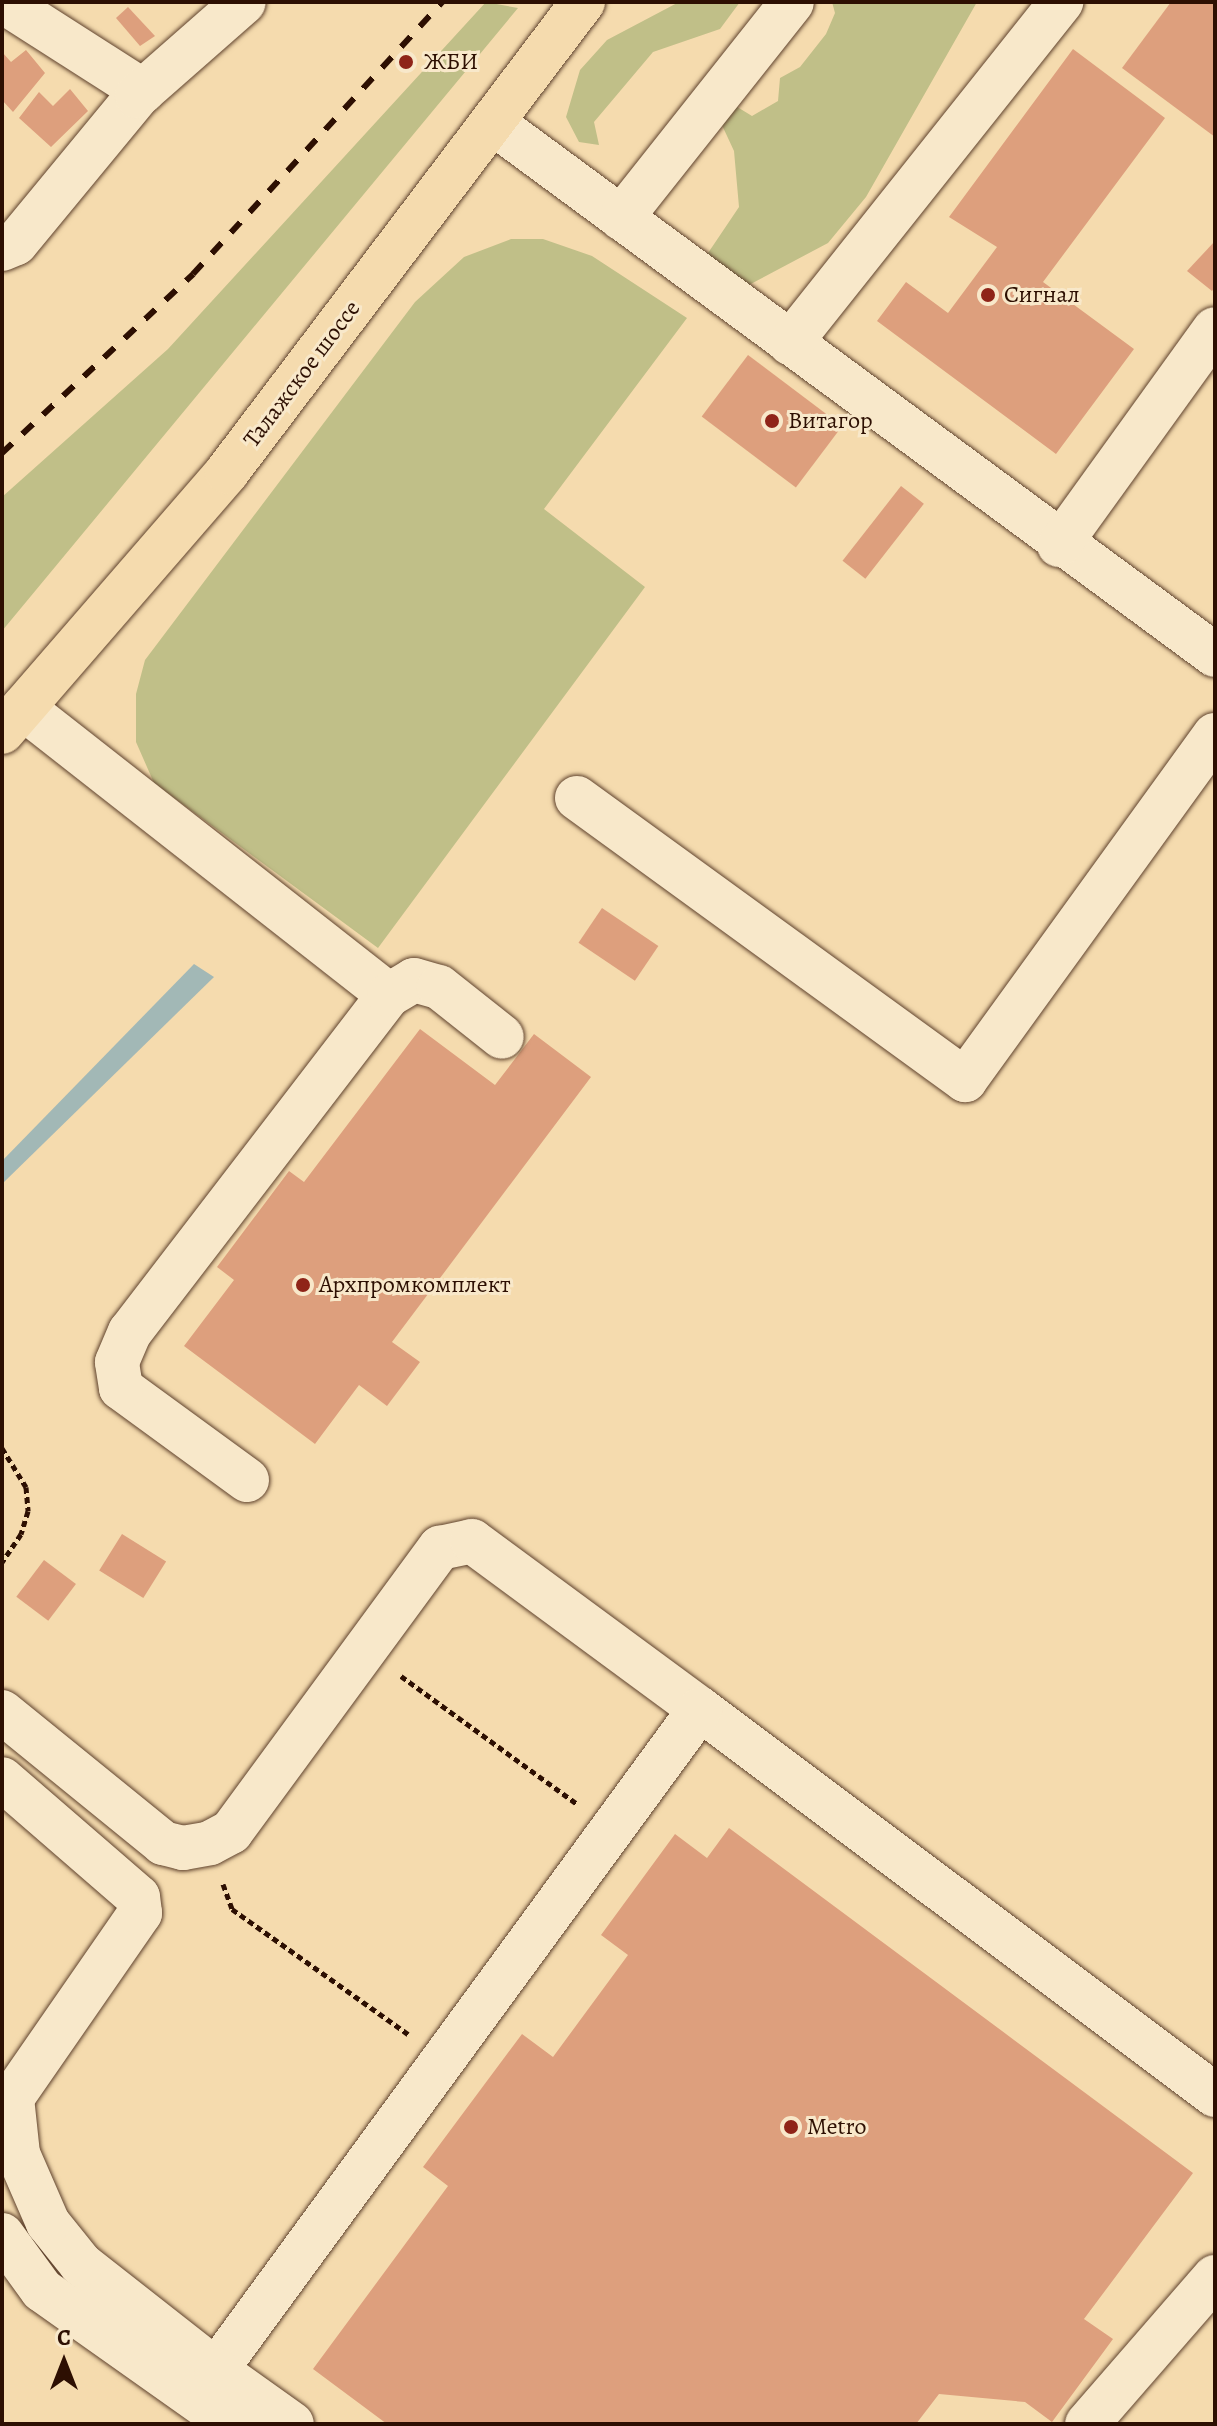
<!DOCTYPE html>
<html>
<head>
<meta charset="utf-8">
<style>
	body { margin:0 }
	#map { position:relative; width:1217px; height:2426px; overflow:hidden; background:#f5dbae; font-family:Alegreya,serif }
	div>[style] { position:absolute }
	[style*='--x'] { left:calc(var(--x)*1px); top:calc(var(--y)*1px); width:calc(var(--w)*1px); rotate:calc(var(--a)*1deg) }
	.green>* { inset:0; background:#c0bf88 }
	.water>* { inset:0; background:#a2b8b6 }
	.building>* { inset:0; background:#dd9f7d; transform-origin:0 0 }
	.path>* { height:5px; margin-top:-2.5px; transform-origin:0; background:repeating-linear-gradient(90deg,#2d0f02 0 6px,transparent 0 10px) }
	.roads { filter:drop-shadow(0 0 2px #5f422d) drop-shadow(0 0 2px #5f422d) }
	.minor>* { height:44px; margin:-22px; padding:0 22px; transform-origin:22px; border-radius:22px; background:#f8e8ca }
	.major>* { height:44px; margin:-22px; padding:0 22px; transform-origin:22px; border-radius:22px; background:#f5dbae }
	.rail>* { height:6px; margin-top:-3px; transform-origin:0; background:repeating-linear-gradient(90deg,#2d0f02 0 14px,transparent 0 28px) }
	.dots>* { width:22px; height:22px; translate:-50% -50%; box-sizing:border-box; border:4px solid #f8e8ca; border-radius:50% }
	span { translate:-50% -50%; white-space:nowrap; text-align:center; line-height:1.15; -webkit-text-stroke:6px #f8e8ca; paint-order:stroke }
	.poi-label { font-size:24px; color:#2d0f02 }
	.left { translate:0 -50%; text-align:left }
	.street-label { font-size:24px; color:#2d0f02 }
	.frame { position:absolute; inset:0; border:4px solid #2d0f02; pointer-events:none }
	.north { position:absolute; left:24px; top:2322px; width:80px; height:80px; -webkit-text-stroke:6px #f8e8ca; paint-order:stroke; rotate:0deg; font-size:22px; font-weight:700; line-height:32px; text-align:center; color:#2d0f02 }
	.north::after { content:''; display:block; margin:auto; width:28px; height:36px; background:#2d0f02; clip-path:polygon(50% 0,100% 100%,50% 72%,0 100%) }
</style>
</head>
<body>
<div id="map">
	<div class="green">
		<div style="clip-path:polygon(486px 2px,518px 8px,2px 631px,2px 497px,168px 349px)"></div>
		<div style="clip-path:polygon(679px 2px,740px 2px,720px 29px,653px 52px,594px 122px,599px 145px,579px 142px,566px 117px,580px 70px,607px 40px)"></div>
		<div style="clip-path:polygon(832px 2px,977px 2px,866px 197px,828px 243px,745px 287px,704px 259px,739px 207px,734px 151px,721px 123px,734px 105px,752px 116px,778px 101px,780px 78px,800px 67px,826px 34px,835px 13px)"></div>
		<div style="clip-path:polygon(511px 239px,543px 239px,592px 256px,687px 318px,544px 509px,645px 587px,378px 948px,154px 783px,136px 742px,136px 694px,145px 660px,415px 302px,464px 257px)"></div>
	</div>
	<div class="water">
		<div style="clip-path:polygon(194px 964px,214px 977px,2px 1184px,2px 1161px)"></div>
	</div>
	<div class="building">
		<div style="clip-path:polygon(1171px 2px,1215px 2px,1215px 137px,1122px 68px)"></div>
		<div style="clip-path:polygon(128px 7px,155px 36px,140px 46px,116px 18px)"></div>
		<div style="clip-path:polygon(1073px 49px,1165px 118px,1043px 282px,1134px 349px,1056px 454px,877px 321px,906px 282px,948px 313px,997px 247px,949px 217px)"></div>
		<div style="clip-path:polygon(26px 50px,45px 73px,13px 112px,2px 100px,2px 52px,11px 62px)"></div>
		<div style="clip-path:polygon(70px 89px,88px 111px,51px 147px,19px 118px,39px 92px,53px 106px)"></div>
		<div style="clip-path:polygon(1215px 241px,1215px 287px,1212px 291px,1187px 271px)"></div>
		<div style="left:748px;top:355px;width:118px;height:77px;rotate:37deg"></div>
		<div style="left:901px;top:486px;width:29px;height:95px;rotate:38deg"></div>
		<div style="left:602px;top:908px;width:68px;height:42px;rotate:34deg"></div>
		<div style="clip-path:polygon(420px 1029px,495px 1085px,534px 1034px,591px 1077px,392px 1342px,420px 1362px,387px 1406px,359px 1385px,315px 1444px,184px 1346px,234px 1280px,217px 1267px,289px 1171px,304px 1182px)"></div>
		<div style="left:122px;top:1534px;width:52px;height:43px;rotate:32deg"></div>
		<div style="left:44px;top:1560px;width:40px;height:46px;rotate:37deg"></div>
		<div style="clip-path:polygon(729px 1828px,1193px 2173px,1084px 2319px,1113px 2339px,1052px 2422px,1025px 2402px,939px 2394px,916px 2424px,387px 2424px,313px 2369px,448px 2186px,423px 2167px,522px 2034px,553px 2057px,628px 1955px,601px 1935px,675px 1834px,707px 1858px)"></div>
	</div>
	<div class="path">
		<div style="--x:2;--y:1448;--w:46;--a:58.4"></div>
		<div style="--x:26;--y:1487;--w:24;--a:85"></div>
		<div style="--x:28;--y:1511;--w:24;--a:107"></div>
		<div style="--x:21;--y:1534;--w:34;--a:124"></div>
		<div style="--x:401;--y:1676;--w:218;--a:36"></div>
		<div style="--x:223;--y:1884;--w:27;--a:70"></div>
		<div style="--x:232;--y:1909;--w:216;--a:35.4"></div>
	</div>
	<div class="roads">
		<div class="minor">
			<div style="--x:4;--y:2;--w:165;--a:32.6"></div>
			<div style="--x:493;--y:123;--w:897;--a:36.38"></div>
			<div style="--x:621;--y:218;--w:275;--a:-51.6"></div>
			<div style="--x:2;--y:249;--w:15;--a:-23"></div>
			<div style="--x:16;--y:243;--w:190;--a:-50.5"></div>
			<div style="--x:137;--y:96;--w:142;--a:-41.3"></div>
			<div style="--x:790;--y:343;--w:436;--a:-51.5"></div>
			<div style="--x:1059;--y:545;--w:266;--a:-54.2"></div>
			<div style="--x:23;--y:708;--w:465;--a:38.1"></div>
			<div style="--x:577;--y:798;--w:480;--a:36"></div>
			<div style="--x:965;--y:1080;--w:426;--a:-54.1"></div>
			<div style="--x:247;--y:1480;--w:156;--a:-143.9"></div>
			<div style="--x:121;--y:1388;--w:26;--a:-99"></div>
			<div style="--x:117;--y:1362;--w:33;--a:-67"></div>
			<div style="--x:130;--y:1332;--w:425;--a:-52.5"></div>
			<div style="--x:389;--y:995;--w:29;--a:-31"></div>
			<div style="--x:414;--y:980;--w:26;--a:16"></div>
			<div style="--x:439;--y:987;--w:80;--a:38.4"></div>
			<div style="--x:700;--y:1709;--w:644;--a:36.85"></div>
			<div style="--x:2;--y:1712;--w:208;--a:39.1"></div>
			<div style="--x:163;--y:1843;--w:21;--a:14"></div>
			<div style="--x:183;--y:1848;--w:27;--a:-10"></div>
			<div style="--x:210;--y:1843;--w:24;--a:-28"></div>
			<div style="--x:231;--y:1832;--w:353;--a:-53.7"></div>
			<div style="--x:440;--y:1548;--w:33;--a:-12"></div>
			<div style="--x:472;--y:1541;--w:283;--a:36.4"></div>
			<div style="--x:700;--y:1709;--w:819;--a:126.21"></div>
			<div style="--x:216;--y:2370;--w:172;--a:-141.9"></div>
			<div style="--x:81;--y:2264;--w:53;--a:-128.8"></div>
			<div style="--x:48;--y:2223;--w:75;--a:-113.5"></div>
			<div style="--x:18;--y:2154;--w:56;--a:-96.1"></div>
			<div style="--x:12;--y:2098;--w:225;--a:-55.3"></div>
			<div style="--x:140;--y:1913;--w:16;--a:-97"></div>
			<div style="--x:138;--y:1897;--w:180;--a:-139.1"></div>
			<div style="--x:2;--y:2235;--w:68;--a:54"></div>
			<div style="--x:42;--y:2290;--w:232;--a:35.3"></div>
			<div style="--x:216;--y:2370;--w:93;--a:35.4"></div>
			<div style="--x:1087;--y:2424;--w:195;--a:-49"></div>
		</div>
		<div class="major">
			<div style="--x:2;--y:732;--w:344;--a:-49.1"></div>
			<div style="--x:227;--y:472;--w:590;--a:-52.86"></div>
		</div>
	</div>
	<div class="rail">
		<div style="--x:2;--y:453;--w:262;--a:-43.1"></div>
		<div style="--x:193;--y:274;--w:369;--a:-47.5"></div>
	</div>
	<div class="dots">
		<div style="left:406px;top:62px;background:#8f2418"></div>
		<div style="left:988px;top:295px;background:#8f2418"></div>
		<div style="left:772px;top:421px;background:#8f2418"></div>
		<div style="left:303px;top:1285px;background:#8f2418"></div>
		<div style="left:791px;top:2127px;background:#8f2418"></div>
	</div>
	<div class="poi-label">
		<span class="left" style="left:424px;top:62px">ЖБИ</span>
		<span class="left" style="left:1004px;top:295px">Сигнал</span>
		<span class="left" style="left:788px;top:421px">Витагор</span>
		<span class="left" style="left:319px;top:1285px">Архпромкомплект</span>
		<span class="left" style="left:807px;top:2127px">Metro</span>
	</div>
	<div class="street-label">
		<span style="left:302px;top:374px;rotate:-53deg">Талажское шоссе</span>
	</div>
	<div class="frame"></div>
	<div class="north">С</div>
</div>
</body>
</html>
